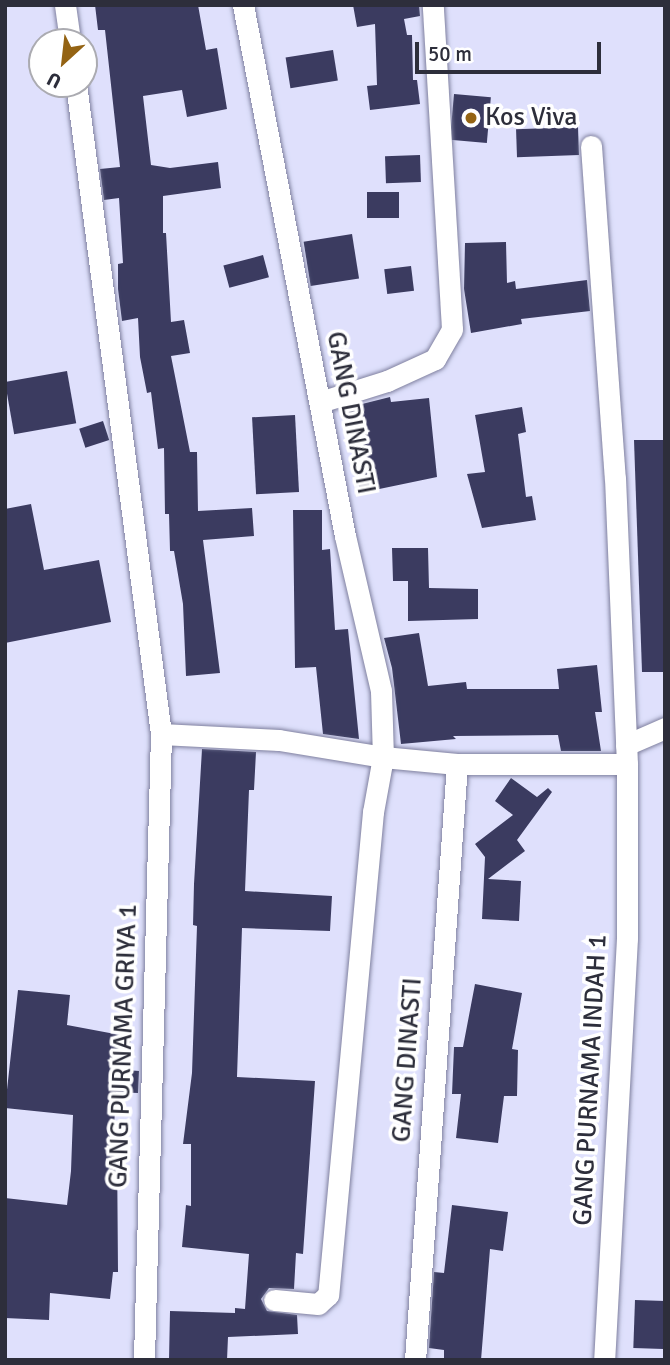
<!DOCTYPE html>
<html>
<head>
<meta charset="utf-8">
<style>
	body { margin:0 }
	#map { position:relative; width:670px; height:1365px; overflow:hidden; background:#dfe0fc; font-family:Signika,sans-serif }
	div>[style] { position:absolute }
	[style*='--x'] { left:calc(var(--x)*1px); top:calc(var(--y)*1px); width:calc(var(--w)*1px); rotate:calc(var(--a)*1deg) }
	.building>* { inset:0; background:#3b3b60; transform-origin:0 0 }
	.roads { filter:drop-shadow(0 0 2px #7f809f) drop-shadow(0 0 2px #7f809f) }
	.minor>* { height:21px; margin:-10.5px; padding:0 10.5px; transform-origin:10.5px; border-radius:10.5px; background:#fff }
	.dots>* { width:19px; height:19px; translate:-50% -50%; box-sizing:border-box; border:4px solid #fff; border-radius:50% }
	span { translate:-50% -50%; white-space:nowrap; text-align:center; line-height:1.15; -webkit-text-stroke:7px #fff; paint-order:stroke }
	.poi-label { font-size:26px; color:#2d2e3b }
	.left { translate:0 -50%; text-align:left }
	.street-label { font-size:26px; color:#2d2e3b }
	.frame { position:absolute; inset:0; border:7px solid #2d2e3b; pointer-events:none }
	.north { position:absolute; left:28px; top:28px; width:70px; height:70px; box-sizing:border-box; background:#fff; border:2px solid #ababb1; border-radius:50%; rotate:207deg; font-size:19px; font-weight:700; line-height:28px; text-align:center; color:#2d2e3b }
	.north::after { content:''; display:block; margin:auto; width:24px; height:32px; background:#946313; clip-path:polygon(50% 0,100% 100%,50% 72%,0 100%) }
	.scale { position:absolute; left:415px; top:42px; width:186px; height:32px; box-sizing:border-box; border:4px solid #2d2e3b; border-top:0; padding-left:9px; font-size:21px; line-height:24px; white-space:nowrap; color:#2d2e3b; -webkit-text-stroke:5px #fff; paint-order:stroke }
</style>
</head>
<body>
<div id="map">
	<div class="building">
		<div style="clip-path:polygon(95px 5px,198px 5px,206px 50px,217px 48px,227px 109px,187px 117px,182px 90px,143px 96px,151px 165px,170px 168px,218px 162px,221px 188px,163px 196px,163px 233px,166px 233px,171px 322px,184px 320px,190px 353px,171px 356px,190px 452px,197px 452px,198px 511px,252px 508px,254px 536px,203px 540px,220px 673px,186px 676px,183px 604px,174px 551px,170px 551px,169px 514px,165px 514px,164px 448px,158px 449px,151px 392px,147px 393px,140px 357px,138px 318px,122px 321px,118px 289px,118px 264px,123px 263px,119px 198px,104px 200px,100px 169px,120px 167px,105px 30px,98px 30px)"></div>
		<div style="clip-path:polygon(353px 5px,419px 5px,420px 16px,404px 19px,407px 35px,412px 35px,413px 80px,417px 80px,420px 104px,370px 110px,367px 86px,377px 85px,375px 24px,357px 27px)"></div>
		<div style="left:333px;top:50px;width:31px;height:48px;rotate:81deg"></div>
		<div style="left:454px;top:94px;width:37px;height:46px;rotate:5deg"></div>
		<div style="left:578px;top:127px;width:28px;height:62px;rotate:88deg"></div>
		<div style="left:420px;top:155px;width:27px;height:35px;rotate:88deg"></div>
		<div style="left:367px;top:192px;width:32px;height:26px"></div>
		<div style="left:352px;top:234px;width:45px;height:49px;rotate:81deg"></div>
		<div style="clip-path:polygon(506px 242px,507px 283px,515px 281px,516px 289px,587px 280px,590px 311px,521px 319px,522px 324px,471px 333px,464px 289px,465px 243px)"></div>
		<div style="left:263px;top:255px;width:23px;height:41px;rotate:75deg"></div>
		<div style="left:411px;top:266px;width:25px;height:27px;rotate:83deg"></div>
		<div style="left:67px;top:371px;width:53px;height:63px;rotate:80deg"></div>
		<div style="clip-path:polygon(390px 397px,391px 402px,429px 398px,437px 477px,360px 493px,346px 408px)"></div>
		<div style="clip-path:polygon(522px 407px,526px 432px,518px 434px,526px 497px,532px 496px,536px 520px,482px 528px,467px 474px,485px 472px,475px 415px)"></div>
		<div style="left:295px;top:415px;width:77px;height:43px;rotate:87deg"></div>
		<div style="left:103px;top:421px;width:20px;height:25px;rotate:72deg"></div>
		<div style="clip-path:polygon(634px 440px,665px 440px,665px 672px,642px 672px)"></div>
		<div style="clip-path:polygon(31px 504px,44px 570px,99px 560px,111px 622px,5px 643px,5px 509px)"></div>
		<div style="clip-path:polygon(293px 510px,322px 510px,322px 550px,330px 549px,335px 630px,348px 629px,359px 739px,323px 734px,316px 667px,295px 668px)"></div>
		<div style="clip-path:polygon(392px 548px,428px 548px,429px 588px,478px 589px,478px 619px,408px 621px,408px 581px,393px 581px)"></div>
		<div style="clip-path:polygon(419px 633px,428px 686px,466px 682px,467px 689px,559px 689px,557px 669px,597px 665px,602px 712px,595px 712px,601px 751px,561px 751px,558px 735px,453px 736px,456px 739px,401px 744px,392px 668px,384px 638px)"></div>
		<div style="clip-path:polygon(202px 749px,256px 752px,254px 790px,249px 790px,245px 891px,332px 896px,330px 931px,242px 928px,237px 1077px,315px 1081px,303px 1254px,296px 1253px,294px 1289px,269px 1288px,261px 1299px,267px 1311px,297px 1315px,298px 1334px,228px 1337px,227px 1360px,169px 1360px,170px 1311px,235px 1313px,235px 1308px,245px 1309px,249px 1254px,182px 1247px,186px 1205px,191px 1206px,191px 1144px,183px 1144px,192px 1073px,197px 926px,193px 925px,194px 884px)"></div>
		<div style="clip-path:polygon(511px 778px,537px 797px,548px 788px,552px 792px,517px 840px,525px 851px,488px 879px,521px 881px,519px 921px,482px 919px,485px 857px,475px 844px,513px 815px,495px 801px)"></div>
		<div style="clip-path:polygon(475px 984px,522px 993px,512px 1049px,518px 1050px,517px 1096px,504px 1096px,498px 1143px,456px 1138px,461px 1094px,452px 1094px,454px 1047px,463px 1047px)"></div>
		<div style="clip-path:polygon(18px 990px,70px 995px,67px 1025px,131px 1037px,126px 1070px,139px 1071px,138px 1093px,116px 1092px,113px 1145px,117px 1145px,118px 1272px,113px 1272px,110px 1299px,50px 1293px,49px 1320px,5px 1318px,5px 1198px,67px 1205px,71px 1171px,73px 1115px,5px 1108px)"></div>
		<div style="clip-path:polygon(452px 1205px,508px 1212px,503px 1251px,490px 1249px,481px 1360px,444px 1360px,444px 1350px,429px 1348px,434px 1272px,444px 1273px)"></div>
		<div style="left:635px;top:1300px;width:30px;height:48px;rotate:2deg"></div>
	</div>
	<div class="roads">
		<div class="minor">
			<div style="--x:65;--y:5;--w:37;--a:82"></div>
			<div style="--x:243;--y:5;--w:541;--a:79.13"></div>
			<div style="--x:345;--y:536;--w:159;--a:76.9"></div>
			<div style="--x:381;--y:691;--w:66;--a:88.3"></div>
			<div style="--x:383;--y:757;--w:74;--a:5.4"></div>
			<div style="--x:457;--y:764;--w:170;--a:0"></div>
			<div style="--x:627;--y:764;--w:174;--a:90"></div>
			<div style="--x:627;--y:938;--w:423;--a:93.1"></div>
			<div style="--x:76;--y:84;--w:656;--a:82.55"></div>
			<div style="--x:161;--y:734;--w:626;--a:91.56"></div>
			<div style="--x:591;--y:146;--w:333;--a:85.9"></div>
			<div style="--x:615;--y:478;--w:286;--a:87.6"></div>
			<div style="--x:320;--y:402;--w:70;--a:-17.4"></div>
			<div style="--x:387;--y:381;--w:53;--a:-24.6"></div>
			<div style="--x:435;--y:359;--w:34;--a:-60"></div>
			<div style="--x:452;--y:329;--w:325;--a:-93.4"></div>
			<div style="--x:161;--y:734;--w:118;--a:2.9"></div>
			<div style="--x:279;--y:740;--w:105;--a:9.3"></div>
			<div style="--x:383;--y:757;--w:56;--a:100.3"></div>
			<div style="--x:373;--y:812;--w:485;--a:95.3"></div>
			<div style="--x:328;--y:1295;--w:13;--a:138"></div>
			<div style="--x:318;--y:1304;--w:44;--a:-174.8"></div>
			<div style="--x:626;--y:745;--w:43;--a:-23.6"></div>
			<div style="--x:415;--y:1360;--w:597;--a:-85.97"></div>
		</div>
	</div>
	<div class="dots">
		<div style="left:471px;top:118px;background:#946313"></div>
	</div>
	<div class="poi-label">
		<span class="left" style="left:485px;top:118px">Kos Viva</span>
	</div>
	<div class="street-label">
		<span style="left:350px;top:413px;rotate:79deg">GANG DINASTI</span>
		<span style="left:124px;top:1046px;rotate:-88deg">GANG PURNAMA GRIYA 1</span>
		<span style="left:408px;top:1060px;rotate:-86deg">GANG DINASTI</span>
		<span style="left:591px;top:1080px;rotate:-87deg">GANG PURNAMA INDAH 1</span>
	</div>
	<div class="frame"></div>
	<div class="north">U</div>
	<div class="scale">50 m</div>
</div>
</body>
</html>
